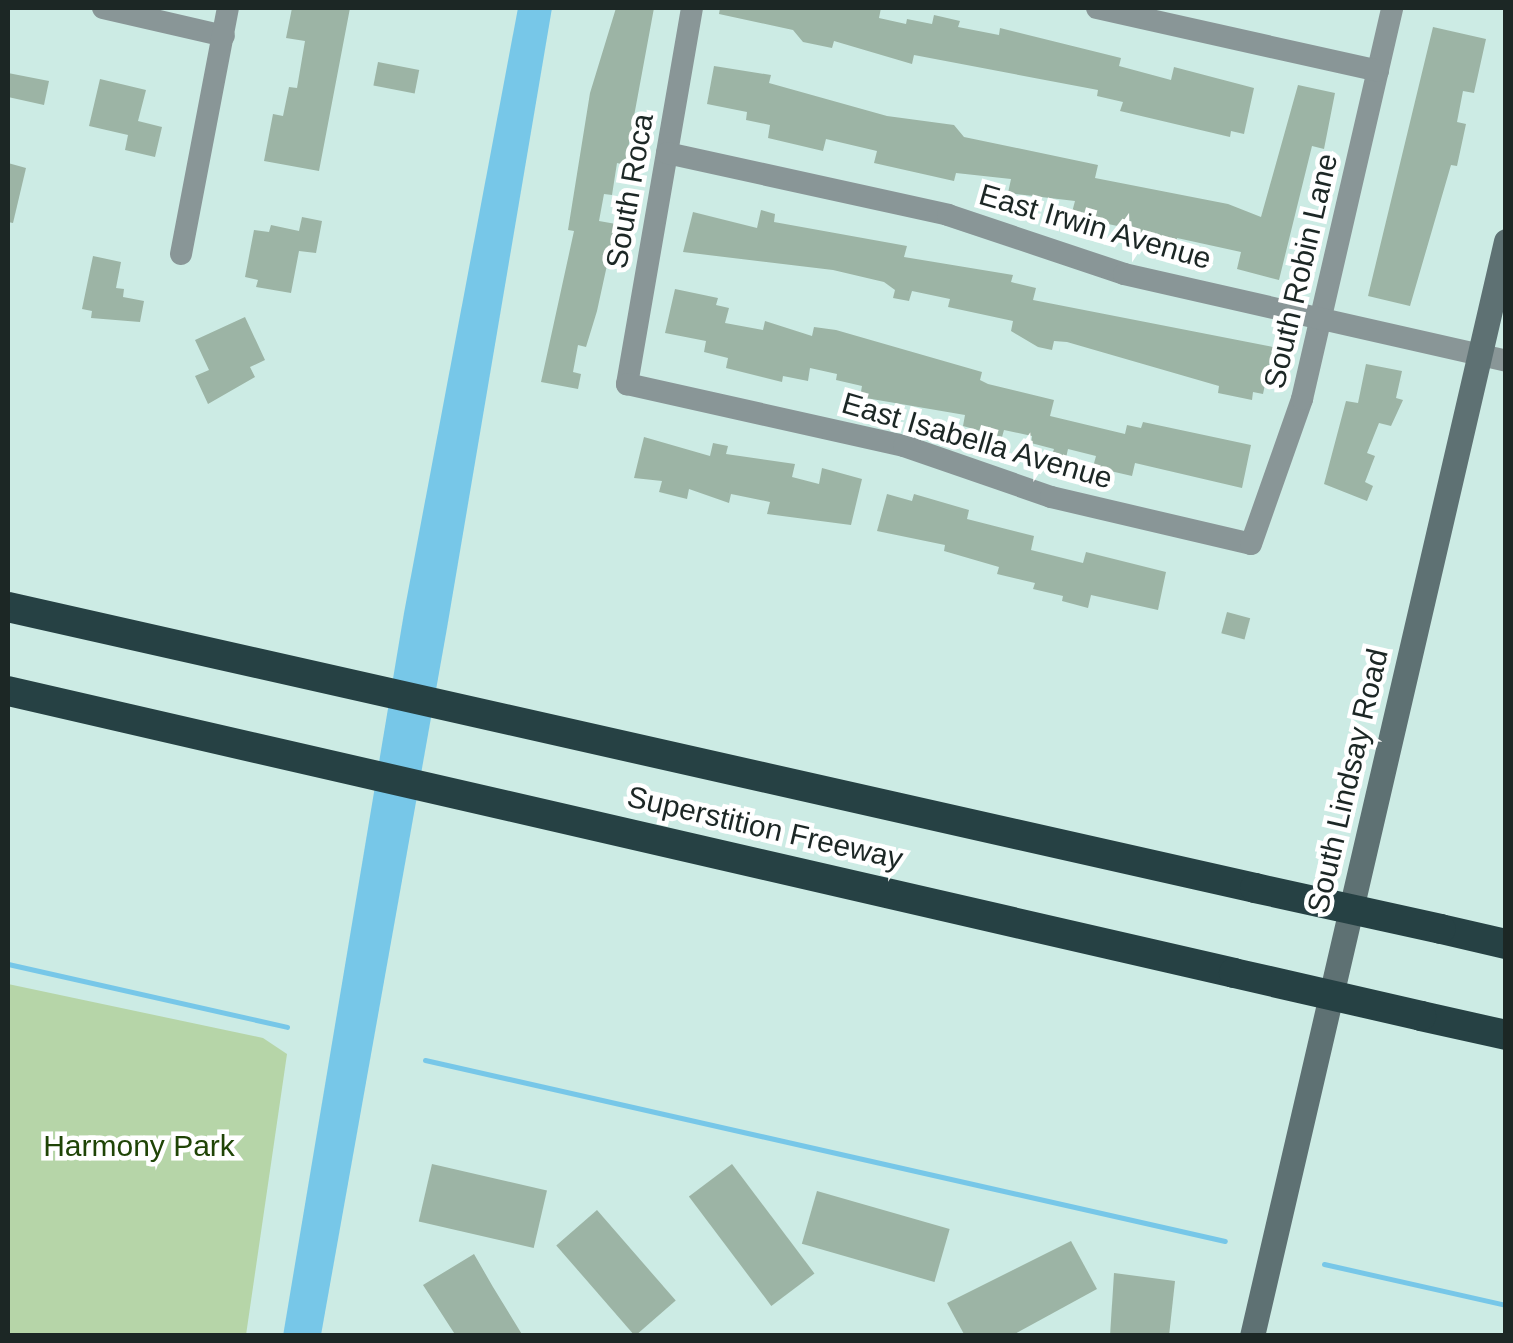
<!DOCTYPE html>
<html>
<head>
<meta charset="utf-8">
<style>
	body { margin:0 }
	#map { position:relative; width:1513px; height:1343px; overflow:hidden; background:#ccebe4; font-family:Arial,sans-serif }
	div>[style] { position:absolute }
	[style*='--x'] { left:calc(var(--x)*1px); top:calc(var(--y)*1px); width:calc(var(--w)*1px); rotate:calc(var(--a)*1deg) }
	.green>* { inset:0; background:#b6d5a8 }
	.water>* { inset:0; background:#77c7e8 }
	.stream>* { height:5px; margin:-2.5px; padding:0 2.5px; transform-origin:2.5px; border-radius:2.5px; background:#77c7e8 }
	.building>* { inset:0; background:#9cb4a5; transform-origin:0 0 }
	.minor>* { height:22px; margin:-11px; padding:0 11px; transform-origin:11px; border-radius:11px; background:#899697 }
	.secondary>* { height:25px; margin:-12.5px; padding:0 12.5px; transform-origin:12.5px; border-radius:12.5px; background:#5e7173 }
	.motorway>* { height:30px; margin:-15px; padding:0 15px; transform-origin:15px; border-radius:15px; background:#264144 }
	.motorway-bridge>* { height:30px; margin:-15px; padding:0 15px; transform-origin:15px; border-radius:15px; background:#264144 }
	span { translate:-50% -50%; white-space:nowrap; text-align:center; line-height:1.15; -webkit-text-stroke:9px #fff; paint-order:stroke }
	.street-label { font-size:30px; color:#1c2725 }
	.park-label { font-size:30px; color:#1f4406 }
	.frame { position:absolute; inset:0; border:10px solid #1c2725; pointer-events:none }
</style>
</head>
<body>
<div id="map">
	<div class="green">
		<div style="clip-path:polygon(8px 984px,263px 1038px,287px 1054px,246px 1335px,8px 1335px)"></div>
	</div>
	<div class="water">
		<div style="clip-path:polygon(518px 8px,552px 8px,447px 628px,321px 1335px,283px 1336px,404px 613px)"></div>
	</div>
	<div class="stream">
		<div style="--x:8;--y:964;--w:286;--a:12.7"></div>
		<div style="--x:425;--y:1060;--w:820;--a:12.75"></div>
		<div style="--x:1324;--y:1264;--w:187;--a:12.7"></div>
	</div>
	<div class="building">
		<div style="clip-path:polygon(292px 8px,350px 8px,319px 171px,264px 161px,273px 114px,283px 116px,289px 87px,297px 88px,305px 41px,286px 38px)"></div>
		<div style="clip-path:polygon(616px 8px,654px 8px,625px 165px,617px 163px,612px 195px,604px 194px,599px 221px,616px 224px,597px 311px,586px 347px,578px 345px,573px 372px,581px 374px,578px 389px,541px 382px,574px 231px,568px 230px,590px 93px)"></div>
		<div style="clip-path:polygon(720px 8px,881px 8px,879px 18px,906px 24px,907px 19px,932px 24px,934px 15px,960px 21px,958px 27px,999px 35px,1000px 28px,1121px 58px,1119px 66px,1171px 80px,1174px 67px,1254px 88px,1244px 134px,1231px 131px,1230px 137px,1120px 111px,1123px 102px,1097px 96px,1098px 90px,914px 55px,912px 64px,834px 41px,832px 48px,803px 42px,793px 30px,719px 14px)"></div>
		<div style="clip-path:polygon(1433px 27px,1486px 39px,1474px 93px,1463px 91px,1457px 122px,1466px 124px,1457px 166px,1451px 165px,1410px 306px,1368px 296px)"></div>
		<div style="left:378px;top:62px;width:42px;height:24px;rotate:11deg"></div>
		<div style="clip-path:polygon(714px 66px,771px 75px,769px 83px,887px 116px,954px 125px,964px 137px,1098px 165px,1095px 178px,1228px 204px,1261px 217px,1298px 85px,1335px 93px,1324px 149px,1312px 146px,1279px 280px,1237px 269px,1241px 252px,1177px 238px,1175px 248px,1161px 245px,1134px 238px,1136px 230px,1071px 216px,1075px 201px,1008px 193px,1011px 179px,956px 173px,954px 181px,874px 163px,877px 151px,826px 139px,823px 151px,768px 138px,770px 125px,746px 120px,747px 112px,707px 104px)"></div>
		<div style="clip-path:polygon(8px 73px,49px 81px,44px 105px,8px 97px)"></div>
		<div style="clip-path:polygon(100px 79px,146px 90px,138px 121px,162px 127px,155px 157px,125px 150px,128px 135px,89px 126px)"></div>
		<div style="clip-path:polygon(8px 163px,26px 168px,13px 223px,8px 222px)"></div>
		<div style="clip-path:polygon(761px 210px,775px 214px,774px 222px,907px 246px,904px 257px,1013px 275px,1011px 282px,1036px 288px,1033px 300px,1273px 347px,1263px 394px,1253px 392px,1252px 400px,1218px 393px,1219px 386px,1067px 342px,1054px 341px,1052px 350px,1038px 347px,1011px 331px,1013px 321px,948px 307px,950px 299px,912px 291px,909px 301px,893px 298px,895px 290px,884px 282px,833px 270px,683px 252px,693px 212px,757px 228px)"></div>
		<div style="clip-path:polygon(302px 217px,322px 221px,316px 253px,299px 251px,291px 293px,256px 287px,258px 280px,245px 277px,254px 230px,269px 232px,271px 225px,299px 231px)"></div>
		<div style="clip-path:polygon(93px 256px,121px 262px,116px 288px,124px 289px,123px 297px,144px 301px,140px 322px,91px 318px,92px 311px,82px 309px)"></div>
		<div style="clip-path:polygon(675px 289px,718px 298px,716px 305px,729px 308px,725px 323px,763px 330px,765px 321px,812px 336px,814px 327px,836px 330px,982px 372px,980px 380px,988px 384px,1054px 400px,1050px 416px,1125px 434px,1127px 425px,1141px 428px,1143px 422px,1251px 445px,1242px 488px,1135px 463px,1132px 476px,1093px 467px,1096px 456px,1068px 449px,1066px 458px,1052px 455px,1054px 449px,1031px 443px,1032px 436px,1004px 430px,1002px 437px,963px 426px,965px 415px,860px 397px,862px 386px,836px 380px,837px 374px,810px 368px,808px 381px,783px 376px,782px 382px,726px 368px,728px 358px,704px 352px,706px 341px,665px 333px)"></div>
		<div style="clip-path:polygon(245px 317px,265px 360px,250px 367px,255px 377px,208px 404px,195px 376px,209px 370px,195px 340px)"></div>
		<div style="clip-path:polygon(1366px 364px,1402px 371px,1396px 398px,1403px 400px,1391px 426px,1379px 423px,1367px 453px,1375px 456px,1365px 482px,1373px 486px,1367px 501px,1324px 484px,1346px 401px,1358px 403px)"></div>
		<div style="clip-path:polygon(644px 437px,710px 456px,713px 443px,728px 446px,726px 454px,795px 464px,792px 477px,819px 484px,822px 468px,862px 479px,851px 525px,767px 514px,770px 502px,731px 494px,729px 503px,689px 489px,687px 499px,659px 492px,662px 481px,634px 478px)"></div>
		<div style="clip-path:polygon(887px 494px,912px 501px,914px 494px,969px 510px,967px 519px,1034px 536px,1031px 550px,1083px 563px,1086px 552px,1166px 572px,1158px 610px,1091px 595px,1088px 608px,1062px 601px,1063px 596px,1033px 589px,1035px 583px,997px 574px,999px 567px,944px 551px,945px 545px,877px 531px)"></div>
		<div style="left:1227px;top:612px;width:24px;height:22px;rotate:15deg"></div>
		<div style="left:432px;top:1164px;width:118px;height:59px;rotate:13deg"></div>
		<div style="left:732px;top:1164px;width:137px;height:54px;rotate:53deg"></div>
		<div style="left:817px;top:1191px;width:138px;height:55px;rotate:16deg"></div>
		<div style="left:597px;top:1210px;width:120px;height:54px;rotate:49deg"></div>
		<div style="clip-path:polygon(1071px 1241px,1097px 1289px,1011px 1336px,965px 1336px,947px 1303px)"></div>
		<div style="clip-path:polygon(474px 1254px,493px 1287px,523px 1336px,456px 1336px,423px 1285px)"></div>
		<div style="clip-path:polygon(1114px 1273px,1175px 1281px,1169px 1336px,1110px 1336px)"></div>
	</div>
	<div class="minor">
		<div style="--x:103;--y:8;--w:124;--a:13"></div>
		<div style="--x:692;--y:8;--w:382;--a:99.8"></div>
		<div style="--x:627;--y:384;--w:284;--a:12.6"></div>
		<div style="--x:904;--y:446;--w:156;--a:19.1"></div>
		<div style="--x:1051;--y:497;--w:205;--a:13.2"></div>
		<div style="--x:1251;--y:544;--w:154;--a:-70.6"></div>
		<div style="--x:1302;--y:399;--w:401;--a:-77"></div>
		<div style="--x:1097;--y:8;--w:288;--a:12.6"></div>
		<div style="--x:667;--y:153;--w:288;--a:12.4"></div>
		<div style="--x:948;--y:215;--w:186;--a:18.5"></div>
		<div style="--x:1124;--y:274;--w:392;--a:12.8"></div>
		<div style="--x:181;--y:254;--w:250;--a:-79.2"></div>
	</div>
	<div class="secondary">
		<div style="--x:1252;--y:1336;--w:1124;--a:-76.94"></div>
	</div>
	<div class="motorway">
		<div style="--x:8;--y:607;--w:1278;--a:12.7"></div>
		<div style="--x:8;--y:691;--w:1258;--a:12.95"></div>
		<div style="--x:1441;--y:929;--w:67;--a:13"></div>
		<div style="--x:1421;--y:1016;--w:87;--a:12.6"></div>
	</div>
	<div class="motorway-bridge">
		<div style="--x:1255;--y:888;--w:190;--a:12.4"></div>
		<div style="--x:1234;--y:973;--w:192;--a:12.9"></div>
	</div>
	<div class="street-label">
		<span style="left:630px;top:191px;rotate:-80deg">South Roca</span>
		<span style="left:1095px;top:227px;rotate:16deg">East Irwin Avenue</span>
		<span style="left:1301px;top:271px;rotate:-77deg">South Robin Lane</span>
		<span style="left:977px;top:441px;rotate:16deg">East Isabella Avenue</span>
		<span style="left:1348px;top:781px;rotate:-77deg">South Lindsay Road</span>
		<span style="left:765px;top:828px;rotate:13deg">Superstition Freeway</span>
	</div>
	<div class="park-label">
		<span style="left:139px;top:1146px">Harmony Park</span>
	</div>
	<div class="frame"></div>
</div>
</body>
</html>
